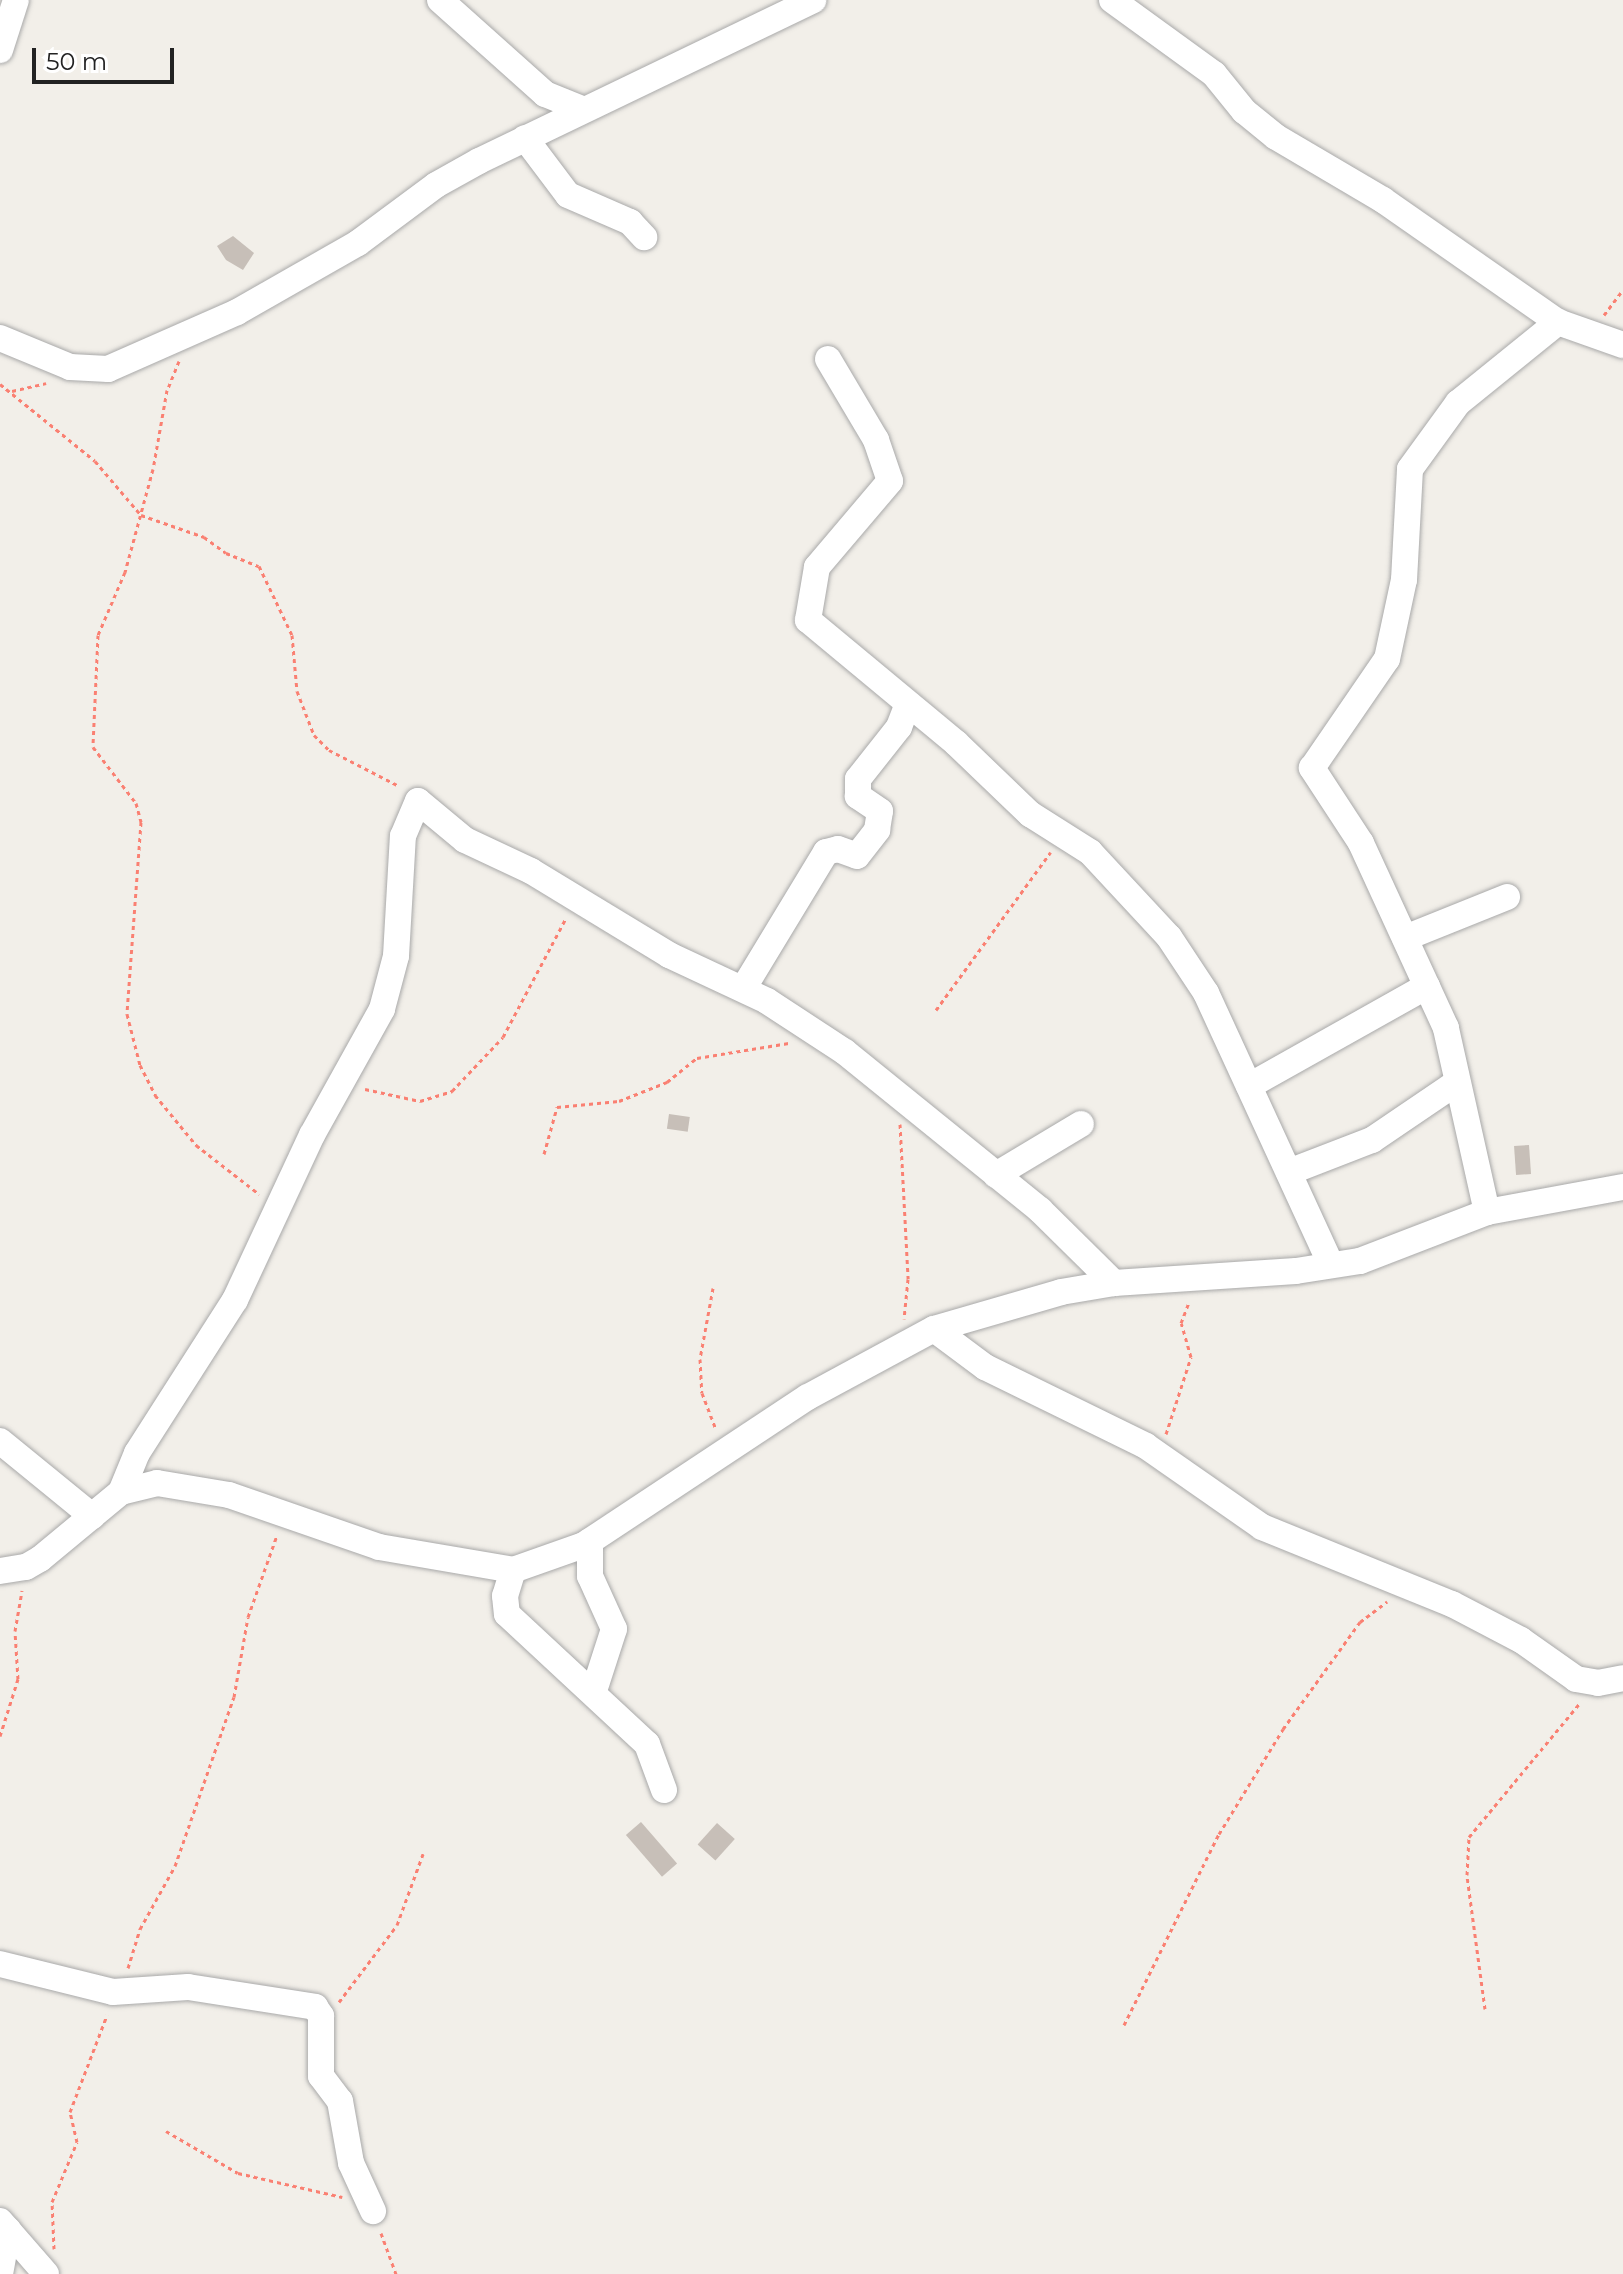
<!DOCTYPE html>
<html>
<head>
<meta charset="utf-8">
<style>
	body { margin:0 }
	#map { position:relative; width:1623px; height:2274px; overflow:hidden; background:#f2efe9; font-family:Montserrat,sans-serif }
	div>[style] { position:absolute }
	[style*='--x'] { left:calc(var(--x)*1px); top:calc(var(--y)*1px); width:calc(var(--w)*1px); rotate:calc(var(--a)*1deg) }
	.building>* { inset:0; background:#c7bfb8; transform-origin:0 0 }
	.path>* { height:3px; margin-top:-1.5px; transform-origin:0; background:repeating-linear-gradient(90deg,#fa8072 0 4px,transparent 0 8px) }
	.roads { filter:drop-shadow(0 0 2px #a9a9a9) drop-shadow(0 0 2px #a9a9a9) }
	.minor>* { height:26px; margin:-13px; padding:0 13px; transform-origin:13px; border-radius:13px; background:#fff }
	span { translate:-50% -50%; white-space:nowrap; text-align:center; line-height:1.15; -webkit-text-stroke:6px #fff; paint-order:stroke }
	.scale { position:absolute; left:32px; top:48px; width:142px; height:36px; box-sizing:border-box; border:4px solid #222; border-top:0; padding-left:10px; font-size:24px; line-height:28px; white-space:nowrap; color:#222; -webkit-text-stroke:6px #fff; paint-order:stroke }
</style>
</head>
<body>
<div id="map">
	<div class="building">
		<div style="clip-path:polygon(233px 236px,254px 253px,243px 270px,226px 260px,217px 246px)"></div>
		<div style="left:669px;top:1114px;width:21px;height:15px;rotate:8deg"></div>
		<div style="left:1529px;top:1145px;width:29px;height:15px;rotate:86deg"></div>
		<div style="left:641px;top:1822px;width:55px;height:20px;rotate:49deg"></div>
		<div style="left:717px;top:1823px;width:24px;height:29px;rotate:42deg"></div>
	</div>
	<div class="path">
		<div style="--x:1604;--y:315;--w:31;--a:-53"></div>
		<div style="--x:179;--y:361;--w:31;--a:112"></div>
		<div style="--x:167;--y:390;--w:80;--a:100"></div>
		<div style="--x:153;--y:469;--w:107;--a:105.2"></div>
		<div style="--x:125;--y:572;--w:69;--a:113.2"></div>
		<div style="--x:98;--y:635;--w:112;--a:92.6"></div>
		<div style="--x:93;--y:747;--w:71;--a:52.5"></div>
		<div style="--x:136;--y:803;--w:20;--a:75"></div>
		<div style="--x:141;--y:822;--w:193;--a:94.2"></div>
		<div style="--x:127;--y:1014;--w:53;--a:75.7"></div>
		<div style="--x:140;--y:1065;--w:34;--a:63"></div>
		<div style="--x:155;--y:1095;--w:65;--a:50.6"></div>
		<div style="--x:196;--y:1145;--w:80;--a:37.9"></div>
		<div style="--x:0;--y:384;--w:122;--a:39"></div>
		<div style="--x:95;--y:461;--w:71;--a:49.6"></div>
		<div style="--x:141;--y:515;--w:67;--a:19.2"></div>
		<div style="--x:204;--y:537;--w:27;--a:36"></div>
		<div style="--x:226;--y:553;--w:35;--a:22"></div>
		<div style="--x:259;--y:566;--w:76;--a:64.4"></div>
		<div style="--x:292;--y:635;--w:56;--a:84.9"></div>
		<div style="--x:297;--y:691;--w:47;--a:68.9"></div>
		<div style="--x:314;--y:735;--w:21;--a:45"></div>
		<div style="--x:329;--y:750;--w:79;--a:27.2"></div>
		<div style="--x:12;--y:391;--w:35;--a:-13"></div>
		<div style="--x:936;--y:1010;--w:195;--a:-54"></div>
		<div style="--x:365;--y:1089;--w:56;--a:12.3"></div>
		<div style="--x:420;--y:1101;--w:34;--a:-17"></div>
		<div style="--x:452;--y:1091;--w:74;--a:-46.6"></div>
		<div style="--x:503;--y:1037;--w:135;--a:-62.1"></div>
		<div style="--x:900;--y:1124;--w:155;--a:87"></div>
		<div style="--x:908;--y:1279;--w:40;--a:95.7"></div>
		<div style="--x:544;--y:1154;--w:49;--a:-74.5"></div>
		<div style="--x:557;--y:1107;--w:62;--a:-5.5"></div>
		<div style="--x:619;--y:1101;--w:52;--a:-21.6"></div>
		<div style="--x:667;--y:1082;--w:38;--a:-39"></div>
		<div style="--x:697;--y:1058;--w:93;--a:-9.3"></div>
		<div style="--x:713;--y:1288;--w:72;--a:100.4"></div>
		<div style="--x:700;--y:1359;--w:34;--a:87"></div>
		<div style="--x:702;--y:1393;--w:39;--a:69"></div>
		<div style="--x:1166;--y:1434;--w:81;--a:-72"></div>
		<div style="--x:1191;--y:1357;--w:35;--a:-106"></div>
		<div style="--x:1181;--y:1323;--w:22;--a:-69"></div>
		<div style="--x:0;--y:1736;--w:60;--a:-72.5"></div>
		<div style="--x:18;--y:1679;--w:48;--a:-93.6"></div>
		<div style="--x:15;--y:1631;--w:41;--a:-80.1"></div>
		<div style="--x:128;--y:1968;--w:41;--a:-72.9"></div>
		<div style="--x:140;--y:1929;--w:72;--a:-60.9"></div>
		<div style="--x:175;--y:1866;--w:179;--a:-70.8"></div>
		<div style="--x:234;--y:1697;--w:81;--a:-80.1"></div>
		<div style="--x:248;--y:1617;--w:87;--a:-70.5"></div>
		<div style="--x:339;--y:2002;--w:96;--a:-53"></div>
		<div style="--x:397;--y:1925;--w:76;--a:-69.9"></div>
		<div style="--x:1485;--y:2009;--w:135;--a:-97.7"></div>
		<div style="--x:1467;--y:1875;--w:38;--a:-87"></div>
		<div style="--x:1469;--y:1837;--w:173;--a:-50.4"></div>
		<div style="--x:1124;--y:2025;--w:213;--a:-63.6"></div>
		<div style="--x:1219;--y:1834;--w:123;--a:-58.6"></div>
		<div style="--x:1283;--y:1729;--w:132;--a:-54.3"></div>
		<div style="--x:1360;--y:1622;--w:34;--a:-37"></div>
		<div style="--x:166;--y:2131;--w:83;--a:30.3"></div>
		<div style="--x:238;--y:2173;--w:107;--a:13"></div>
		<div style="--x:381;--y:2233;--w:44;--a:69.9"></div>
		<div style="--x:54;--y:2249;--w:47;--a:-92.4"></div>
		<div style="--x:52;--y:2202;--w:65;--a:-67.4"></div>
		<div style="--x:77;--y:2142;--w:31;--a:-103"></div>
		<div style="--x:70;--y:2112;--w:104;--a:-69.1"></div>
	</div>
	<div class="roads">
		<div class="minor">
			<div style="--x:440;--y:0;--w:141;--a:41.8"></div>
			<div style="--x:545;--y:94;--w:40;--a:22"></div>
			<div style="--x:1112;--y:0;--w:126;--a:36"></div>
			<div style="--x:1214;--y:74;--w:48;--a:51"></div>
			<div style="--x:1244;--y:111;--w:41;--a:39.1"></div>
			<div style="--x:1276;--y:137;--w:124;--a:30.5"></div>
			<div style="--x:1383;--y:200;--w:213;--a:34.9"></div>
			<div style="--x:1558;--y:322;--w:69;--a:19.5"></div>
			<div style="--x:0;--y:50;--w:52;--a:-72.3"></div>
			<div style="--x:525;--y:138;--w:71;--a:53"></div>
			<div style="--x:568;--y:195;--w:68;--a:23.5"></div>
			<div style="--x:630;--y:222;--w:21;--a:47"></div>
			<div style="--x:0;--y:338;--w:76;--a:22.5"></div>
			<div style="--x:70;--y:367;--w:38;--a:3"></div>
			<div style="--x:108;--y:369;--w:141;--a:-23.8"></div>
			<div style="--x:237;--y:312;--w:139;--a:-29.7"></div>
			<div style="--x:358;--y:243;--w:97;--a:-36.6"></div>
			<div style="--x:436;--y:185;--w:49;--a:-29.2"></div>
			<div style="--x:479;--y:161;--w:371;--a:-25.7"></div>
			<div style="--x:828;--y:359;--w:94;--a:59.3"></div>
			<div style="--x:876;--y:440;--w:43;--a:71.1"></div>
			<div style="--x:890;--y:481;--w:113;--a:130.3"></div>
			<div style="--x:817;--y:567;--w:54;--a:99.6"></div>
			<div style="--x:808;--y:620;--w:192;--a:39.7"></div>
			<div style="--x:956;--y:743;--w:103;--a:43.8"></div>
			<div style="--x:1030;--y:814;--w:71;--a:32.3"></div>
			<div style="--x:1090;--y:852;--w:116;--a:47.1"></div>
			<div style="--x:1169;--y:937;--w:67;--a:56.5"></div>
			<div style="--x:1206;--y:993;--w:299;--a:65.3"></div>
			<div style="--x:1405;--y:938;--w:110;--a:-21.9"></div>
			<div style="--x:743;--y:989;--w:160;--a:-58.8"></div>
			<div style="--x:826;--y:852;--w:12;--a:-14"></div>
			<div style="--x:838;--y:849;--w:20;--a:20"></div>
			<div style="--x:857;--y:856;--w:33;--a:-52"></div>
			<div style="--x:877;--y:830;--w:19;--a:-81"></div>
			<div style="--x:880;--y:811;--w:27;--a:-146"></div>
			<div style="--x:858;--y:796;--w:17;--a:-90"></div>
			<div style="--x:858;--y:779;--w:66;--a:-51.7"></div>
			<div style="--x:899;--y:727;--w:25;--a:-69"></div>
			<div style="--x:1249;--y:1086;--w:204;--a:-29.3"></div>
			<div style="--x:1289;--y:1172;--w:89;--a:-21.1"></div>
			<div style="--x:1372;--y:1140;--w:102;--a:-34.2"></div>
			<div style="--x:996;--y:1175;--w:99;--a:-31"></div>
			<div style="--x:1487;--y:1212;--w:189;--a:-102.6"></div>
			<div style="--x:1446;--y:1028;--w:204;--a:-114.7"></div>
			<div style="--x:1361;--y:843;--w:90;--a:-123.2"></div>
			<div style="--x:1312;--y:768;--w:132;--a:-55.5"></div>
			<div style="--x:1387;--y:659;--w:81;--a:-77.9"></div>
			<div style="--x:1404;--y:580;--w:111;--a:-86.9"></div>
			<div style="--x:1410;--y:469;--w:82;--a:-54"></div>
			<div style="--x:1458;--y:403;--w:129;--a:-39"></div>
			<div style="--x:934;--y:1329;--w:64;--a:36.7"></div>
			<div style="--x:985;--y:1367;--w:179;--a:26.1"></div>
			<div style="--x:1146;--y:1446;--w:141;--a:34.9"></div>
			<div style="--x:1262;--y:1527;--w:205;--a:22.1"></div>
			<div style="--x:1452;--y:1604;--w:78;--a:27.6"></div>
			<div style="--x:1521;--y:1640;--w:67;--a:35.3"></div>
			<div style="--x:1576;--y:1679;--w:22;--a:10"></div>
			<div style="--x:1598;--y:1683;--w:25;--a:-11"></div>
			<div style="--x:0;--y:1441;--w:119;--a:39.2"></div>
			<div style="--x:121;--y:1492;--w:42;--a:-67.7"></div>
			<div style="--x:137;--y:1453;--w:182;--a:-57.4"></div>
			<div style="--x:235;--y:1300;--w:182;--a:-65"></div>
			<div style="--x:312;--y:1135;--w:144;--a:-60.9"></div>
			<div style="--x:382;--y:1009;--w:55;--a:-75.2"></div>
			<div style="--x:396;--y:956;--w:120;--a:-86.7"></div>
			<div style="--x:403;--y:836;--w:38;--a:-67"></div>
			<div style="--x:418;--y:801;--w:61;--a:39.7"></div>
			<div style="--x:465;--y:840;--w:73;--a:25.2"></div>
			<div style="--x:531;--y:871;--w:162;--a:31.3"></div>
			<div style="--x:669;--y:955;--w:108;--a:25.1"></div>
			<div style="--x:767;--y:1001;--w:93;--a:33.2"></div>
			<div style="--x:845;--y:1052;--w:251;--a:39"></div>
			<div style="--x:1040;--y:1210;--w:104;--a:44.6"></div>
			<div style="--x:590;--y:1541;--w:35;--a:90"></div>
			<div style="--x:590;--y:1576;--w:58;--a:65.6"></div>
			<div style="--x:614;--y:1629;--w:65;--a:107.9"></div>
			<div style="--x:513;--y:1570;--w:27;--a:107"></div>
			<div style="--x:505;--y:1596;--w:18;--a:84"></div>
			<div style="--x:507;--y:1614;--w:191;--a:42.9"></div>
			<div style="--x:647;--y:1744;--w:49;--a:69.7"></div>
			<div style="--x:0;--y:1571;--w:26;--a:-9"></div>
			<div style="--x:26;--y:1567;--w:16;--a:-30"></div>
			<div style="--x:40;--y:1559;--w:105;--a:-39.6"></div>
			<div style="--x:121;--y:1492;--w:37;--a:-14"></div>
			<div style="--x:157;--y:1483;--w:73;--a:9.5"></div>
			<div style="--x:229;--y:1495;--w:159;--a:19.1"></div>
			<div style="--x:379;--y:1547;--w:136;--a:9.7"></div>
			<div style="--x:513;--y:1570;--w:75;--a:-19.4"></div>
			<div style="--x:584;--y:1545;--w:268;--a:-33.5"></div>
			<div style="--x:808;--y:1397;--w:143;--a:-28.4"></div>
			<div style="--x:934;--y:1329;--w:132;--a:-16.2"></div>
			<div style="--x:1061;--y:1292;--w:54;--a:-9.6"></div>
			<div style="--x:1114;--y:1283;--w:182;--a:-3.8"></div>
			<div style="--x:1296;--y:1271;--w:65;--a:-8.9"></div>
			<div style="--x:1360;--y:1261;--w:136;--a:-21.1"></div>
			<div style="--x:1487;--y:1212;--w:138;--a:-10.4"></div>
			<div style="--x:0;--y:1964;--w:116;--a:13.9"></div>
			<div style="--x:113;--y:1992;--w:75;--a:-3.8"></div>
			<div style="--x:188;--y:1987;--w:129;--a:8.9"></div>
			<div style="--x:315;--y:2007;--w:11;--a:56"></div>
			<div style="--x:321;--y:2016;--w:60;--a:90"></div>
			<div style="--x:321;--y:2076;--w:31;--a:53"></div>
			<div style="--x:340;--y:2101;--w:63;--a:79.9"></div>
			<div style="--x:351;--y:2163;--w:53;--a:65.4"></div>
			<div style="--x:0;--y:2221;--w:70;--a:49"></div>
			<div style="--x:0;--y:2274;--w:45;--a:-79.7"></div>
		</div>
	</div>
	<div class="scale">50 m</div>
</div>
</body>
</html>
